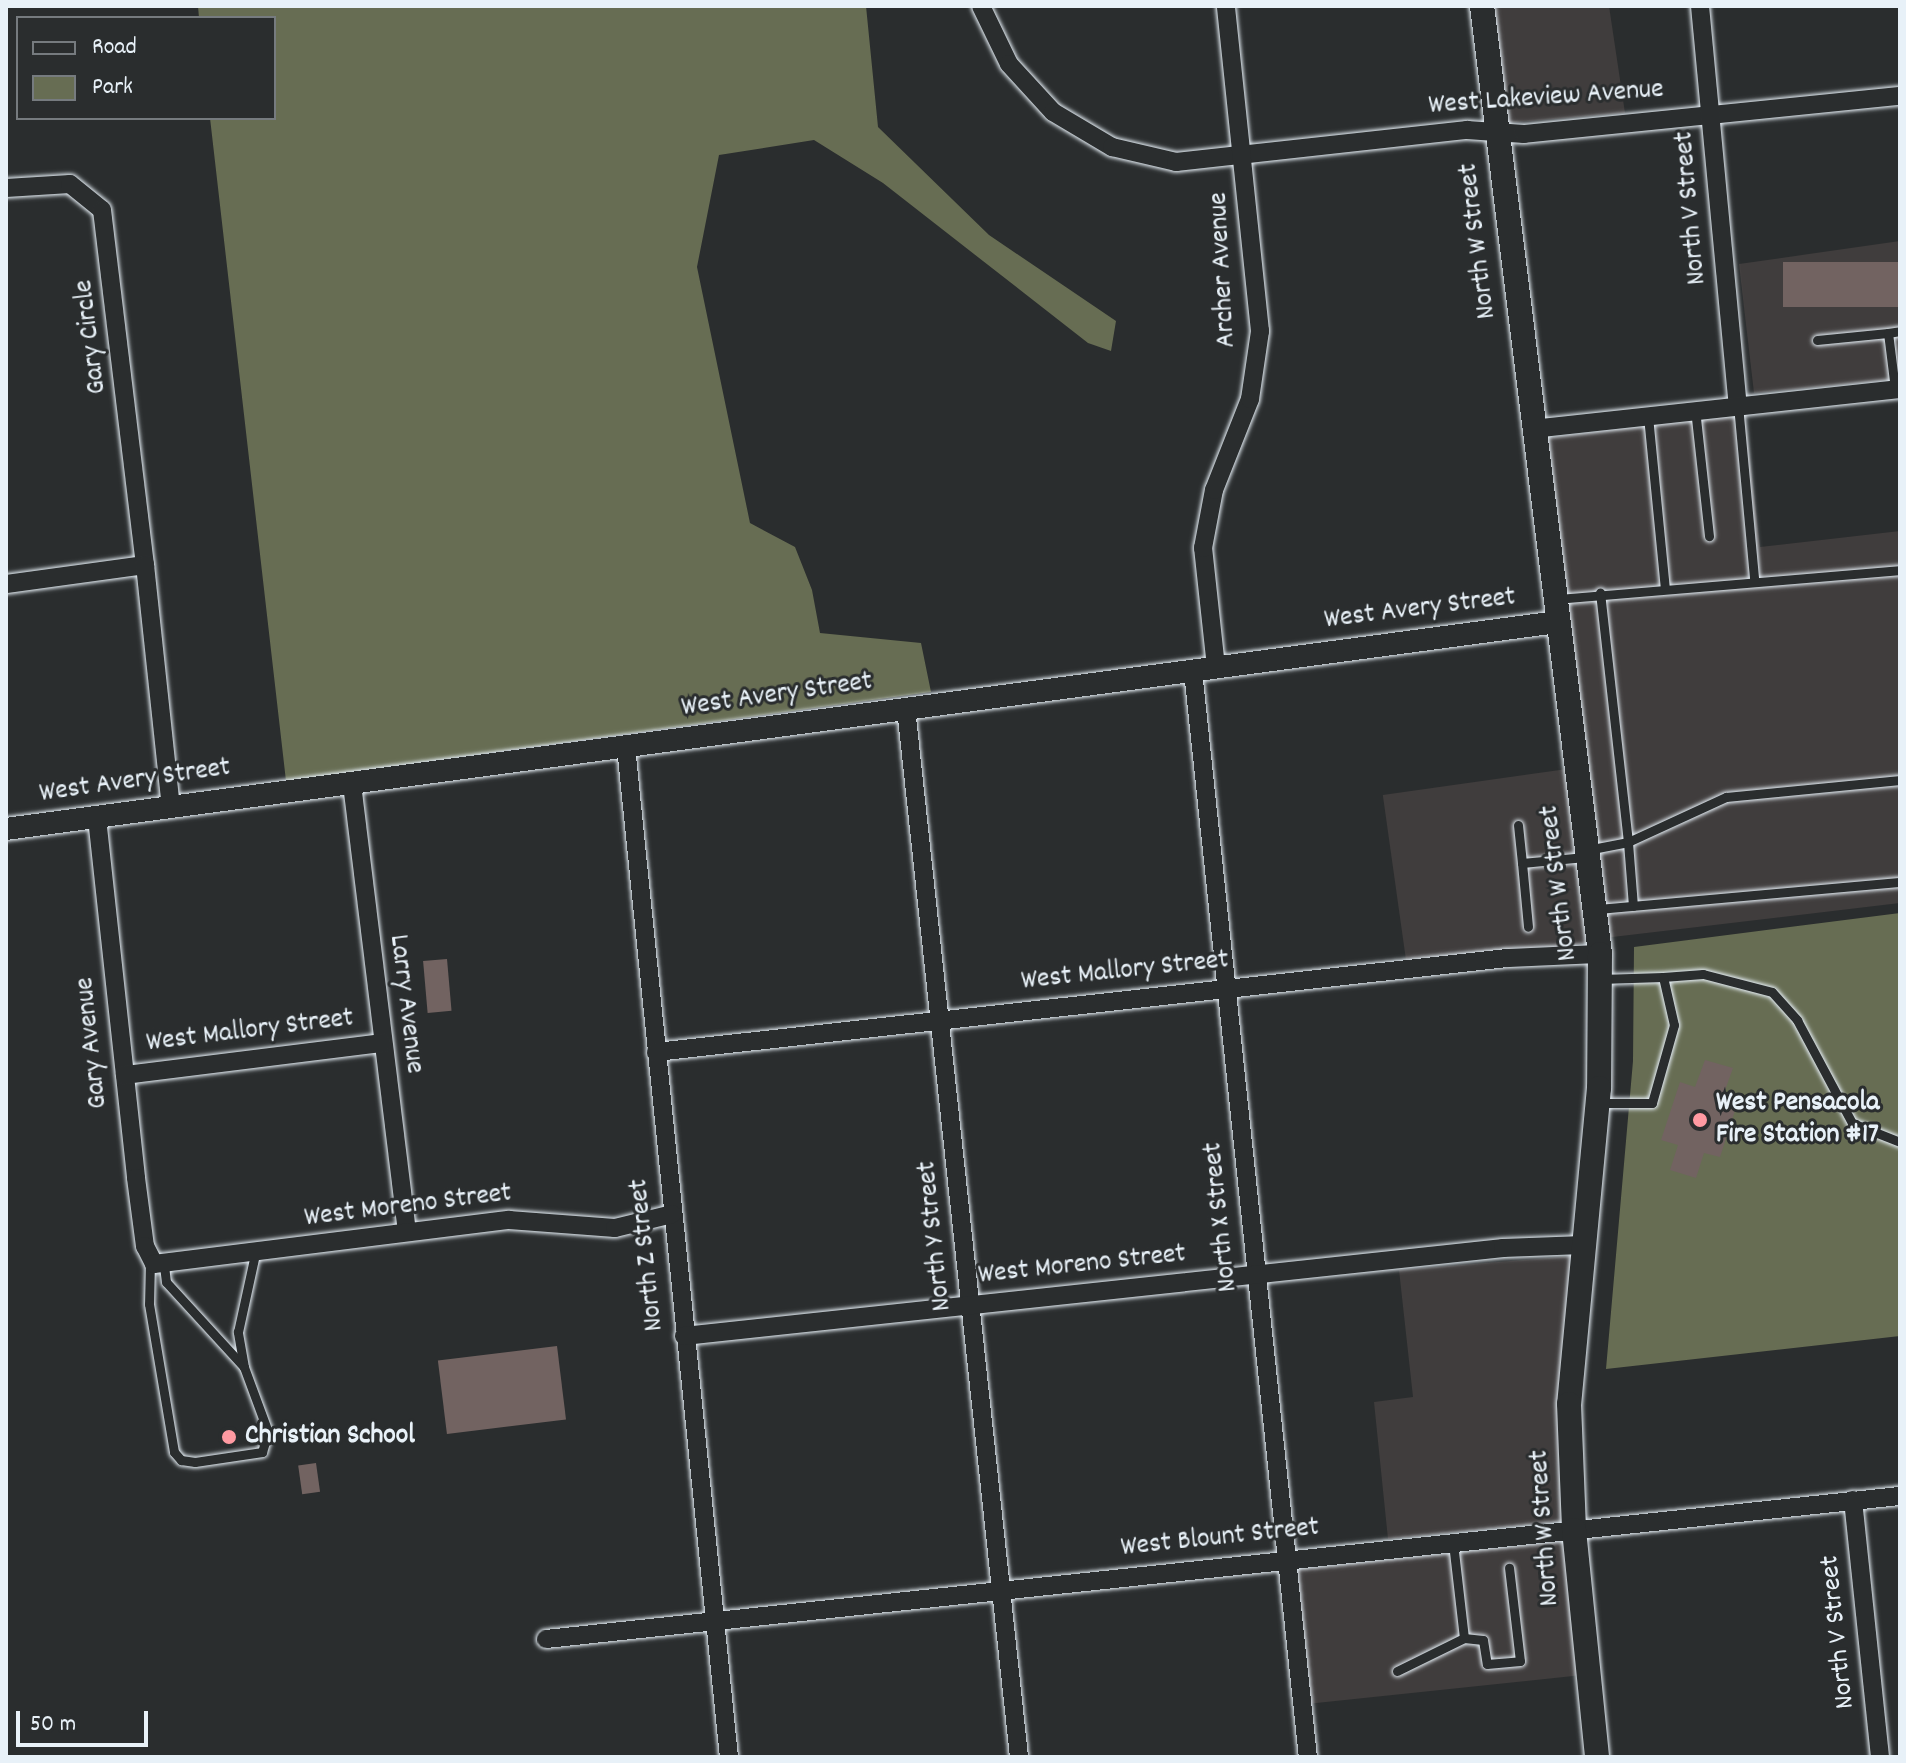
<!DOCTYPE html>
<html>
<head>
<meta charset="utf-8">
<style>
	body { margin:0 }
	#map { position:relative; width:1906px; height:1763px; overflow:hidden; background:#2a2d2e; font-family:Dekko,sans-serif }
	div>[style] { position:absolute }
	[style*='--x'] { left:calc(var(--x)*1px); top:calc(var(--y)*1px); width:calc(var(--w)*1px); rotate:calc(var(--a)*1deg) }
	.built>* { inset:0; background:#403d3d; transform-origin:0 0 }
	.green>* { inset:0; background:#676d53 }
	.building>* { inset:0; background:#726361; transform-origin:0 0 }
	.roads { filter:drop-shadow(0 0 2px #e8f1f8) drop-shadow(0 0 2px #e8f1f8) }
	.service>* { height:9px; margin:-4.5px; padding:0 4.5px; transform-origin:4.5px; border-radius:4.5px; background:#2a2d2e }
	.minor>* { height:18px; margin:-9px; padding:0 9px; transform-origin:9px; border-radius:9px; background:#2a2d2e }
	.tertiary>* { height:22px; margin:-11px; padding:0 11px; transform-origin:11px; border-radius:11px; background:#2a2d2e }
	.secondary>* { height:24px; margin:-12px; padding:0 12px; transform-origin:12px; border-radius:12px; background:#2a2d2e }
	.dots>* { width:22px; height:22px; translate:-50% -50%; box-sizing:border-box; border:4px solid #2a2d2e; border-radius:50% }
	span { translate:-50% -50%; white-space:nowrap; text-align:center; line-height:1.15; -webkit-text-stroke:6px #2a2d2e; paint-order:stroke }
	.street-label { font-size:28px; color:#e8f1f8 }
	.poi-label { font-size:28px; color:#e8f1f8; font-weight:700 }
	.left { translate:0 -50%; text-align:left }
	.frame { position:absolute; inset:0; border:8px solid #e8f1f8; pointer-events:none }
	.legend { position:absolute; left:16px; top:16px; width:260px; height:104px; box-sizing:border-box; background:#2a2d2e; border:2px solid #767b7f; margin:0; padding:10px 14px; list-style:none; font-size:24px; color:#e8f1f8 }
	.legend li { display:flex; align-items:center; gap:16px; height:40px }
	.legend b { width:40px; border:2px solid #767b7f }
	.scale { position:absolute; left:16px; top:1711px; width:132px; height:36px; box-sizing:border-box; border:4px solid #e8f1f8; border-top:0; padding-left:10px; font-size:24px; line-height:28px; white-space:nowrap; color:#e8f1f8; -webkit-text-stroke:6px #2a2d2e; paint-order:stroke }
</style>
</head>
<body>
<div id="map">
	<div class="built">
		<div style="clip-path:polygon(1491px 6px,1609px 6px,1625px 113px,1505px 123px)"></div>
		<div style="clip-path:polygon(1900px 241px,1900px 379px,1754px 393px,1739px 264px)"></div>
		<div style="clip-path:polygon(1745px 414px,1760px 547px,1900px 531px,1900px 903px,1604px 938px,1546px 438px)"></div>
		<div style="left:1567px;top:769px;width:175px;height:186px;rotate:82deg"></div>
		<div style="clip-path:polygon(1573px 1256px,1564px 1521px,1388px 1539px,1374px 1402px,1413px 1397px,1399px 1270px)"></div>
		<div style="left:1566px;top:1541px;width:135px;height:270px;rotate:84deg"></div>
	</div>
	<div class="green">
		<div style="clip-path:polygon(198px 6px,866px 6px,878px 127px,989px 235px,1116px 321px,1111px 351px,1088px 343px,883px 183px,814px 140px,719px 155px,697px 267px,750px 523px,795px 547px,812px 590px,820px 633px,921px 643px,931px 692px,286px 781px,210px 118px,274px 118px,274px 18px,199px 18px)"></div>
		<div style="clip-path:polygon(1900px 913px,1900px 1336px,1606px 1369px,1633px 1061px,1634px 947px)"></div>
	</div>
	<div class="building">
		<div style="left:1900px;top:262px;width:45px;height:117px;rotate:90deg"></div>
		<div style="left:447px;top:959px;width:52px;height:24px;rotate:85deg"></div>
		<div style="clip-path:polygon(1705px 1060px,1733px 1068px,1723px 1096px,1738px 1101px,1720px 1157px,1704px 1153px,1696px 1178px,1670px 1170px,1678px 1145px,1661px 1140px,1680px 1082px,1695px 1087px)"></div>
		<div style="left:557px;top:1346px;width:74px;height:120px;rotate:83deg"></div>
		<div style="left:316px;top:1463px;width:29px;height:18px;rotate:82deg"></div>
	</div>
	<div class="roads">
		<div class="service">
			<div style="--x:1817;--y:340;--w:71;--a:-5.6"></div>
			<div style="--x:1895;--y:389;--w:56;--a:-97.1"></div>
			<div style="--x:1888;--y:333;--w:12;--a:-9"></div>
			<div style="--x:1738;--y:405;--w:175;--a:84.7"></div>
			<div style="--x:1695;--y:409;--w:128;--a:83.7"></div>
			<div style="--x:1648;--y:416;--w:173;--a:84.4"></div>
			<div style="--x:1557;--y:599;--w:344;--a:-4.8"></div>
			<div style="--x:1518;--y:825;--w:38;--a:84"></div>
			<div style="--x:1522;--y:863;--w:63;--a:-5.4"></div>
			<div style="--x:1587;--y:850;--w:42;--a:-11"></div>
			<div style="--x:1628;--y:842;--w:251;--a:-96.4"></div>
			<div style="--x:1522;--y:863;--w:64;--a:84.6"></div>
			<div style="--x:1633;--y:906;--w:64;--a:-94.5"></div>
			<div style="--x:1628;--y:842;--w:108;--a:-24.7"></div>
			<div style="--x:1726;--y:797;--w:175;--a:-5.6"></div>
			<div style="--x:1597;--y:909;--w:304;--a:-5.1"></div>
			<div style="--x:1663;--y:977;--w:40;--a:-4.3"></div>
			<div style="--x:1703;--y:974;--w:71;--a:14.6"></div>
			<div style="--x:1772;--y:992;--w:38;--a:48"></div>
			<div style="--x:1797;--y:1020;--w:117;--a:61.9"></div>
			<div style="--x:1852;--y:1123;--w:52;--a:21.6"></div>
			<div style="--x:1600;--y:979;--w:63;--a:-1.8"></div>
			<div style="--x:1663;--y:977;--w:49;--a:77.1"></div>
			<div style="--x:1674;--y:1025;--w:81;--a:105.8"></div>
			<div style="--x:1652;--y:1103;--w:51;--a:180"></div>
			<div style="--x:150;--y:1261;--w:43;--a:91.3"></div>
			<div style="--x:149;--y:1304;--w:150;--a:80.4"></div>
			<div style="--x:174;--y:1452;--w:11;--a:49"></div>
			<div style="--x:181;--y:1460;--w:14;--a:8"></div>
			<div style="--x:195;--y:1462;--w:68;--a:-8.5"></div>
			<div style="--x:262;--y:1452;--w:21;--a:-73"></div>
			<div style="--x:268;--y:1432;--w:69;--a:-110.3"></div>
			<div style="--x:244;--y:1367;--w:115;--a:-132.5"></div>
			<div style="--x:166;--y:1282;--w:16;--a:-97"></div>
			<div style="--x:244;--y:1367;--w:36;--a:-100"></div>
			<div style="--x:238;--y:1332;--w:80;--a:-77.7"></div>
			<div style="--x:1464;--y:1638;--w:19;--a:6"></div>
			<div style="--x:1483;--y:1640;--w:24;--a:81"></div>
			<div style="--x:1487;--y:1664;--w:33;--a:-5"></div>
			<div style="--x:1520;--y:1661;--w:94;--a:-96.7"></div>
			<div style="--x:1397;--y:1671;--w:75;--a:-26.2"></div>
			<div style="--x:1464;--y:1638;--w:96;--a:-96.6"></div>
		</div>
		<div class="minor">
			<div style="--x:981;--y:6;--w:64;--a:64.2"></div>
			<div style="--x:1009;--y:64;--w:65;--a:47.5"></div>
			<div style="--x:1053;--y:112;--w:69;--a:30.7"></div>
			<div style="--x:1112;--y:147;--w:66;--a:13.2"></div>
			<div style="--x:1176;--y:162;--w:293;--a:-6.3"></div>
			<div style="--x:1467;--y:130;--w:57;--a:4"></div>
			<div style="--x:1524;--y:134;--w:378;--a:-5.8"></div>
			<div style="--x:1700;--y:6;--w:401;--a:84.6"></div>
			<div style="--x:6;--y:188;--w:64;--a:-3.6"></div>
			<div style="--x:70;--y:184;--w:41;--a:39.1"></div>
			<div style="--x:102;--y:210;--w:358;--a:83.1"></div>
			<div style="--x:145;--y:565;--w:140;--a:172.2"></div>
			<div style="--x:1532;--y:429;--w:370;--a:-6.2"></div>
			<div style="--x:145;--y:565;--w:243;--a:83.9"></div>
			<div style="--x:1216;--y:667;--w:120;--a:-96.2"></div>
			<div style="--x:1203;--y:548;--w:59;--a:-79.3"></div>
			<div style="--x:1214;--y:490;--w:98;--a:-68.4"></div>
			<div style="--x:1250;--y:399;--w:69;--a:-81.6"></div>
			<div style="--x:1260;--y:331;--w:327;--a:-96"></div>
			<div style="--x:1193;--y:671;--w:1092;--a:83.96"></div>
			<div style="--x:906;--y:708;--w:1055;--a:83.85"></div>
			<div style="--x:626;--y:747;--w:1015;--a:84.18"></div>
			<div style="--x:352;--y:784;--w:450;--a:83"></div>
			<div style="--x:97;--y:818;--w:362;--a:83.8"></div>
			<div style="--x:136;--y:1178;--w:69;--a:82.5"></div>
			<div style="--x:145;--y:1246;--w:20;--a:63"></div>
			<div style="--x:154;--y:1264;--w:358;--a:-7.1"></div>
			<div style="--x:509;--y:1220;--w:106;--a:4.3"></div>
			<div style="--x:615;--y:1228;--w:59;--a:-13.8"></div>
			<div style="--x:656;--y:1052;--w:856;--a:-6.3"></div>
			<div style="--x:1507;--y:958;--w:93;--a:-2.5"></div>
			<div style="--x:125;--y:1075;--w:259;--a:-7.1"></div>
			<div style="--x:684;--y:1336;--w:824;--a:-6.13"></div>
			<div style="--x:1503;--y:1248;--w:80;--a:-2.1"></div>
			<div style="--x:1853;--y:1500;--w:258;--a:84"></div>
			<div style="--x:546;--y:1639;--w:1362;--a:-6.03"></div>
		</div>
		<div class="tertiary">
			<div style="--x:6;--y:829;--w:1565;--a:-7.6"></div>
		</div>
		<div class="secondary">
			<div style="--x:1482;--y:6;--w:955;--a:82.9"></div>
			<div style="--x:1600;--y:954;--w:134;--a:90.4"></div>
			<div style="--x:1599;--y:1088;--w:317;--a:95.4"></div>
			<div style="--x:1569;--y:1404;--w:126;--a:87.7"></div>
			<div style="--x:1574;--y:1530;--w:228;--a:84.2"></div>
		</div>
	</div>
	<div class="dots">
		<div style="left:1700px;top:1120px;background:#ff9aa2"></div>
		<div style="left:229px;top:1437px;background:#ff9aa2"></div>
	</div>
	<div class="street-label">
		<span style="left:1546px;top:99px;rotate:-4deg">West Lakeview Avenue</span>
		<span style="left:1692px;top:208px;rotate:-95deg">North V Street</span>
		<span style="left:1479px;top:241px;rotate:-97deg">North W Street</span>
		<span style="left:1224px;top:270px;rotate:-93deg">Archer Avenue</span>
		<span style="left:92px;top:337px;rotate:-97deg">Gary Circle</span>
		<span style="left:1420px;top:610px;rotate:-7deg">West Avery Street</span>
		<span style="left:777px;top:696px;rotate:-8deg">West Avery Street</span>
		<span style="left:135px;top:782px;rotate:-8deg">West Avery Street</span>
		<span style="left:1560px;top:883px;rotate:-97deg">North W Street</span>
		<span style="left:1125px;top:972px;rotate:-6deg">West Mallory Street</span>
		<span style="left:405px;top:1004px;rotate:83deg">Larry Avenue</span>
		<span style="left:250px;top:1032px;rotate:-7deg">West Mallory Street</span>
		<span style="left:93px;top:1043px;rotate:-96deg">Gary Avenue</span>
		<span style="left:408px;top:1207px;rotate:-7deg">West Moreno Street</span>
		<span style="left:1222px;top:1217px;rotate:-96deg">North X Street</span>
		<span style="left:936px;top:1236px;rotate:-96deg">North Y Street</span>
		<span style="left:648px;top:1255px;rotate:-96deg">North Z Street</span>
		<span style="left:1082px;top:1266px;rotate:-6deg">West Moreno Street</span>
		<span style="left:1546px;top:1528px;rotate:-94deg">North W Street</span>
		<span style="left:1220px;top:1539px;rotate:-6deg">West Blount Street</span>
		<span style="left:1839px;top:1632px;rotate:-96deg">North V Street</span>
	</div>
	<div class="poi-label">
		<span class="left" style="left:1716px;top:1120px">West Pensacola<br>Fire Station #17</span>
		<span class="left" style="left:245px;top:1437px">Christian School</span>
	</div>
	<div class="frame"></div>
	<ul class="legend">
	<li><b style="height:10px;background:#2a2d2e"></b>Road</li>
	<li><b style="height:22px;background:#676d53"></b>Park</li>
	</ul>
	<div class="scale">50 m</div>
</div>
</body>
</html>
